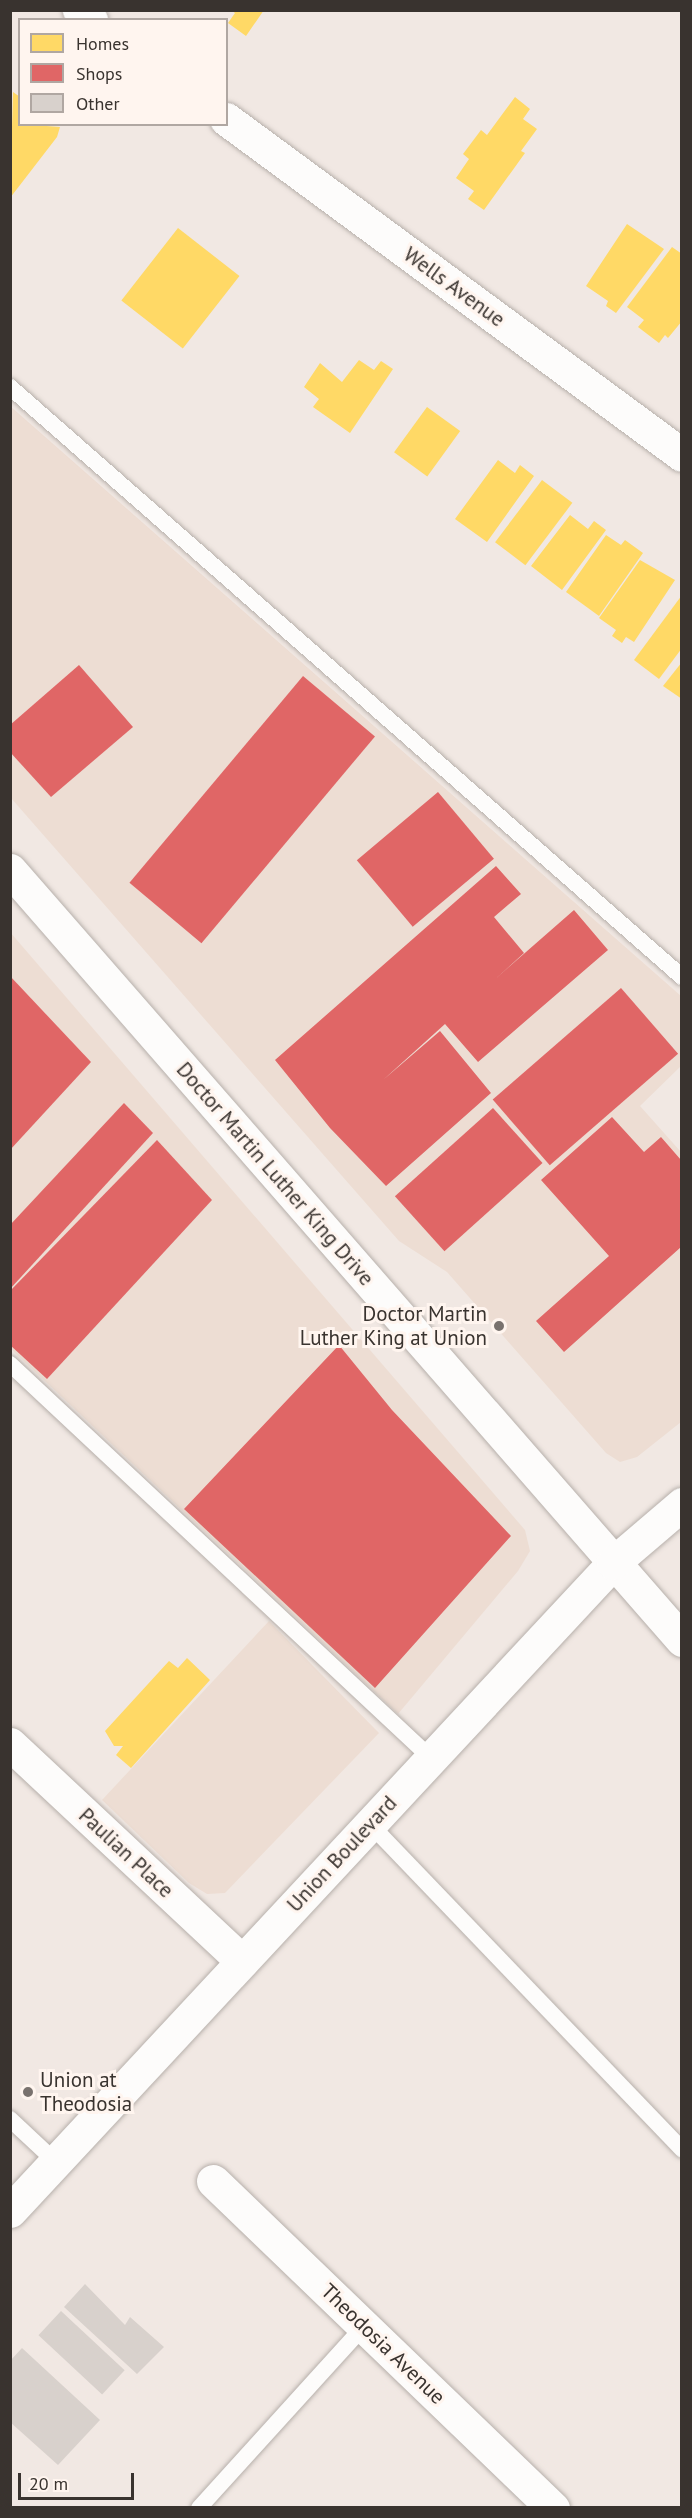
<!DOCTYPE html>
<html>
<head>
<meta charset="utf-8">
<style>
	body { margin:0 }
	#map { position:relative; width:692px; height:2518px; overflow:hidden; background:#f1e8e3; font-family:"PT Sans",sans-serif }
	div>[style] { position:absolute }
	[style*='--x'] { left:calc(var(--x)*1px); top:calc(var(--y)*1px); width:calc(var(--w)*1px); rotate:calc(var(--a)*1deg) }
	.built>* { inset:0; background:#edddd3 }
	.homes>* { inset:0; background:#ffd966; transform-origin:0 0 }
	.shops>* { inset:0; background:#e06666; transform-origin:0 0 }
	.building>* { inset:0; background:#d8d1cc; transform-origin:0 0 }
	.roads { filter:drop-shadow(0 0 2px #b7b0ab) drop-shadow(0 0 2px #b7b0ab) }
	.service>* { height:16px; margin:-8px; padding:0 8px; transform-origin:8px; border-radius:8px; background:#fdfcfb }
	.minor>* { height:33px; margin:-16.5px; padding:0 16.5px; transform-origin:16.5px; border-radius:16.5px; background:#fdfcfb }
	.secondary>* { height:33px; margin:-16.5px; padding:0 16.5px; transform-origin:16.5px; border-radius:16.5px; background:#fdfcfb }
	.dots>* { width:16px; height:16px; translate:-50% -50%; box-sizing:border-box; border:3px solid #fff5ef; border-radius:50% }
	span { translate:-50% -50%; white-space:nowrap; text-align:center; line-height:1.15; -webkit-text-stroke:6px #fff5ef; paint-order:stroke }
	.street-label { font-size:21px; color:#39332f }
	.poi-label { font-size:21px; color:#39332f }
	.right { translate:-100% -50%; text-align:right }
	.left { translate:0 -50%; text-align:left }
	.frame { position:absolute; inset:0; border:12px solid #39332f; pointer-events:none }
	.legend { position:absolute; left:18px; top:18px; width:210px; height:108px; box-sizing:border-box; background:#fff5ef; border:2px solid #b0a7a2; margin:0; padding:8px 10px; list-style:none; font-size:18px; color:#39332f }
	.legend li { display:flex; align-items:center; gap:12px; height:30px }
	.legend b { width:30px; border:2px solid #b0a7a2 }
	.scale { position:absolute; left:18px; top:2473px; width:116px; height:27px; box-sizing:border-box; border:3px solid #39332f; border-top:0; padding-left:8px; font-size:18px; line-height:21px; white-space:nowrap; color:#39332f; -webkit-text-stroke:4px #fff5ef; paint-order:stroke }
</style>
</head>
<body>
<div id="map">
	<div class="built">
		<div style="clip-path:polygon(10px 406px,681px 996px,681px 1066px,640px 1106px,681px 1152px,681px 1422px,637px 1457px,620px 1462px,606px 1453px,447px 1272px,399px 1241px,11px 798px)"></div>
		<div style="clip-path:polygon(10px 932px,525px 1530px,530px 1551px,518px 1571px,398px 1714px,11px 1349px)"></div>
		<div style="clip-path:polygon(269px 1621px,379px 1733px,225px 1893px,207px 1894px,189px 1883px,102px 1800px)"></div>
	</div>
	<div class="homes">
		<div style="clip-path:polygon(231px 10px,264px 10px,246px 36px,228px 23px,235px 13px)"></div>
		<div style="clip-path:polygon(13px 92px,20px 97px,20px 124px,60px 127px,57px 137px,10px 198px)"></div>
		<div style="clip-path:polygon(515px 97px,530px 109px,523px 119px,537px 129px,521px 151px,525px 153px,484px 210px,468px 199px,474px 191px,456px 178px,469px 159px,463px 154px,481px 130px,487px 135px)"></div>
		<div style="clip-path:polygon(627px 224px,664px 249px,616px 313px,606px 306px,608px 301px,586px 286px)"></div>
		<div style="left:178px;top:228px;width:78px;height:92px;rotate:38deg"></div>
		<div style="clip-path:polygon(672px 247px,682px 254px,682px 321px,668px 338px,665px 335px,659px 343px,638px 327px,644px 320px,627px 307px)"></div>
		<div style="clip-path:polygon(359px 360px,374px 370px,381px 361px,393px 369px,350px 433px,313px 407px,319px 399px,304px 387px,320px 363px,342px 382px)"></div>
		<div style="left:427px;top:407px;width:41px;height:56px;rotate:36deg"></div>
		<div style="clip-path:polygon(498px 460px,515px 473px,520px 465px,534px 476px,487px 542px,455px 519px)"></div>
		<div style="left:542px;top:480px;width:38px;height:78px;rotate:37deg"></div>
		<div style="clip-path:polygon(570px 515px,588px 529px,594px 521px,606px 530px,562px 590px,531px 566px)"></div>
		<div style="clip-path:polygon(606px 535px,621px 545px,625px 540px,643px 553px,599px 616px,566px 592px)"></div>
		<div style="clip-path:polygon(640px 560px,675px 580px,634px 642px,626px 637px,622px 643px,612px 636px,616px 630px,599px 618px)"></div>
		<div style="clip-path:polygon(682px 595px,682px 648px,659px 679px,634px 660px)"></div>
		<div style="clip-path:polygon(682px 662px,682px 699px,663px 686px)"></div>
		<div style="clip-path:polygon(187px 1658px,210px 1680px,131px 1768px,116px 1755px,123px 1746px,114px 1746px,105px 1731px,169px 1661px,178px 1668px)"></div>
	</div>
	<div class="shops">
		<div style="clip-path:polygon(79px 665px,133px 727px,51px 797px,10px 752px,10px 725px)"></div>
		<div style="left:303px;top:676px;width:94px;height:270px;rotate:40deg"></div>
		<div style="left:438px;top:792px;width:87px;height:106px;rotate:50deg"></div>
		<div style="clip-path:polygon(496px 866px,521px 894px,494px 917px,524px 953px,493px 981px,574px 910px,608px 950px,478px 1062px,445px 1024px,383px 1080px,440px 1031px,491px 1093px,386px 1186px,330px 1128px,275px 1060px)"></div>
		<div style="clip-path:polygon(10px 976px,91px 1062px,10px 1150px)"></div>
		<div style="left:621px;top:988px;width:87px;height:170px;rotate:49deg"></div>
		<div style="clip-path:polygon(124px 1103px,153px 1133px,10px 1289px,10px 1225px)"></div>
		<div style="left:493px;top:1108px;width:74px;height:132px;rotate:48deg"></div>
		<div style="clip-path:polygon(612px 1117px,644px 1152px,661px 1137px,681px 1160px,681px 1247px,564px 1352px,536px 1321px,609px 1256px,541px 1180px)"></div>
		<div style="clip-path:polygon(157px 1140px,212px 1200px,47px 1379px,10px 1345px,10px 1291px)"></div>
		<div style="clip-path:polygon(339px 1345px,392px 1410px,511px 1536px,375px 1688px,184px 1509px)"></div>
	</div>
	<div class="building">
		<div style="clip-path:polygon(85px 2284px,125px 2325px,130px 2317px,164px 2347px,137px 2374px,64px 2307px)"></div>
		<div style="left:61px;top:2311px;width:87px;height:33px;rotate:43deg"></div>
		<div style="clip-path:polygon(22px 2348px,100px 2420px,58px 2465px,10px 2422px,10px 2361px)"></div>
	</div>
	<div class="roads">
		<div class="service">
			<div style="--x:10;--y:387;--w:894;--a:41.28"></div>
			<div style="--x:10;--y:1364;--w:578;--a:43.11"></div>
			<div style="--x:370;--y:1824;--w:451;--a:46.2"></div>
			<div style="--x:10;--y:2119;--w:63;--a:43.1"></div>
			<div style="--x:199;--y:2508;--w:246;--a:-47.8"></div>
		</div>
		<div class="minor">
			<div style="--x:79;--y:10;--w:16;--a:40"></div>
			<div style="--x:226;--y:119;--w:566;--a:36.38"></div>
			<div style="--x:10;--y:1744;--w:318;--a:43.1"></div>
			<div style="--x:213;--y:2181;--w:472;--a:43.9"></div>
		</div>
		<div class="secondary">
			<div style="--x:10;--y:870;--w:1022;--a:48.89"></div>
			<div style="--x:10;--y:2211;--w:885;--a:-47.06"></div>
			<div style="--x:613;--y:1563;--w:91;--a:-40.5"></div>
		</div>
	</div>
	<div class="dots">
		<div style="left:499px;top:1326px;background:#79726e"></div>
		<div style="left:28px;top:2092px;background:#79726e"></div>
	</div>
	<div class="street-label">
		<span style="left:454px;top:287px;rotate:36deg">Wells Avenue</span>
		<span style="left:275px;top:1174px;rotate:49deg">Doctor Martin Luther King Drive</span>
		<span style="left:126px;top:1853px;rotate:43deg">Paulian Place</span>
		<span style="left:342px;top:1854px;rotate:-47deg">Union Boulevard</span>
		<span style="left:383px;top:2344px;rotate:44deg">Theodosia Avenue</span>
	</div>
	<div class="poi-label">
		<span class="right" style="left:487px;top:1326px">Doctor Martin<br>Luther King at Union</span>
		<span class="left" style="left:40px;top:2092px">Union at<br>Theodosia</span>
	</div>
	<div class="frame"></div>
	<ul class="legend">
	<li><b style="height:16px;background:#ffd966"></b>Homes</li>
	<li><b style="height:16px;background:#e06666"></b>Shops</li>
	<li><b style="height:16px;background:#d8d1cc"></b>Other</li>
	</ul>
	<div class="scale">20 m</div>
</div>
</body>
</html>
